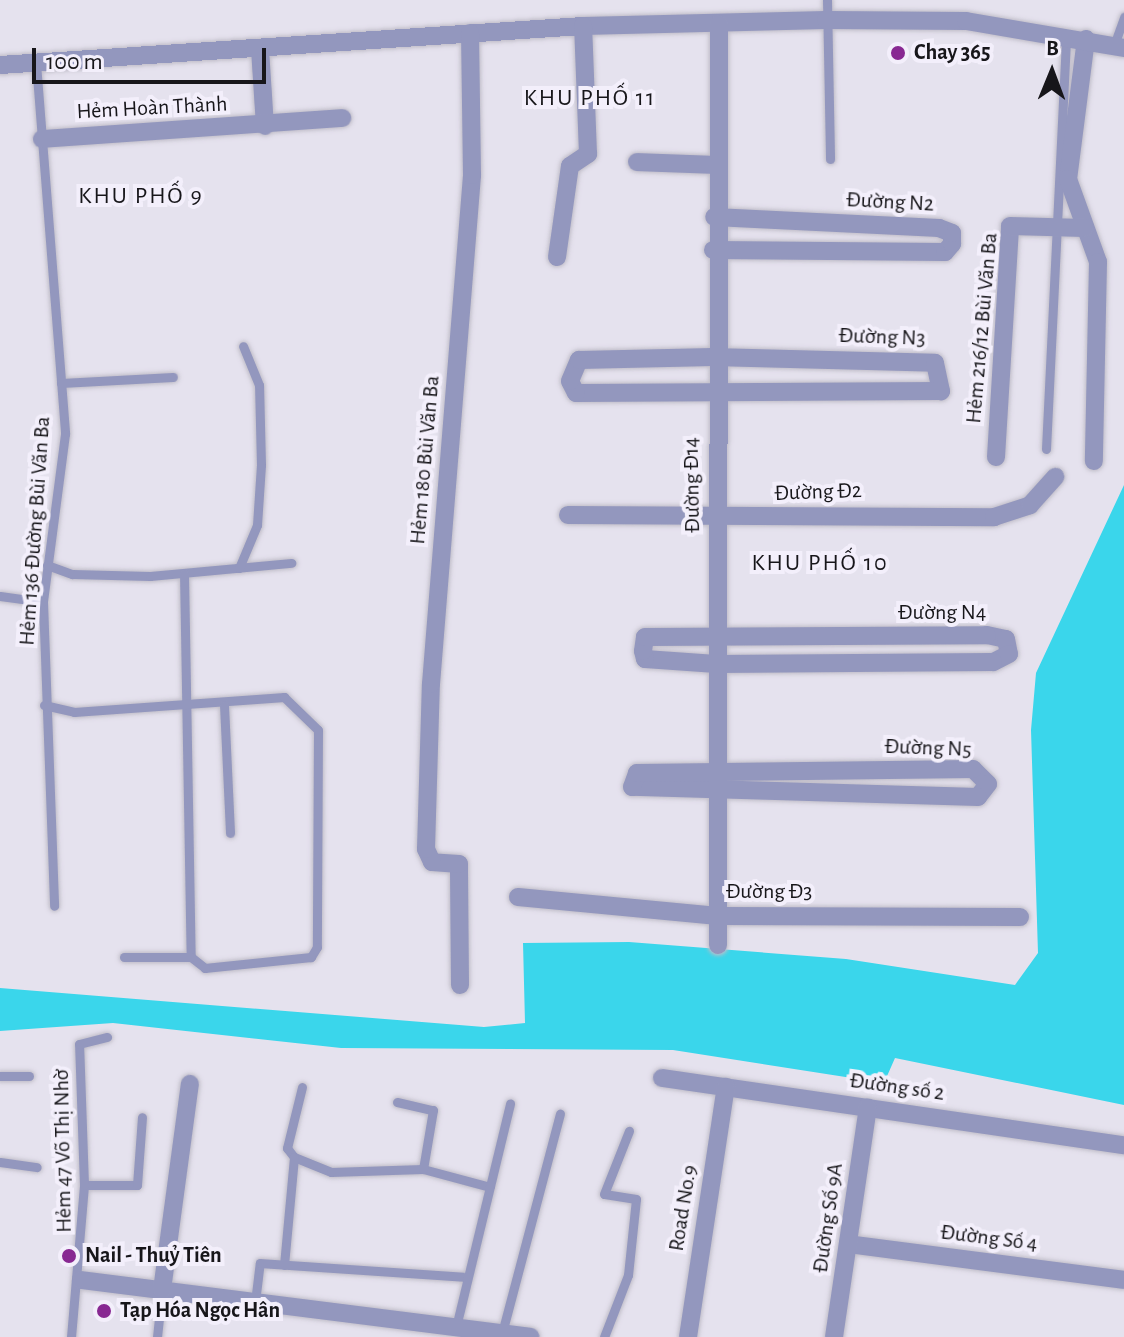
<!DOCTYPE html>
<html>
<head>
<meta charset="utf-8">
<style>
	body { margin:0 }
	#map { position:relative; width:1124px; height:1337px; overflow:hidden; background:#e5e2ee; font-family:"Alegreya Sans",sans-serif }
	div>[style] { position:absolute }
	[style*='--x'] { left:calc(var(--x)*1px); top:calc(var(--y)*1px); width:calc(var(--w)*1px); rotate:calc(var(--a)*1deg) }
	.water>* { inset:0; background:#3ad6eb }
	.roads { filter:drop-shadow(0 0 2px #c0bdc8) drop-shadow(0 0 2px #c0bdc8) }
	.service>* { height:9px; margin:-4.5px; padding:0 4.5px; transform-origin:4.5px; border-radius:4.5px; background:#9397be }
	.minor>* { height:18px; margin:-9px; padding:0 9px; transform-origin:9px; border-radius:9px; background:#9397be }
	.dots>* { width:22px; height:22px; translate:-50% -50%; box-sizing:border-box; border:4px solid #f3effb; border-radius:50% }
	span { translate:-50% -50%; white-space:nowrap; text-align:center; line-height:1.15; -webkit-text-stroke:8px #f3effb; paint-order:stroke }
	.poi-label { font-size:22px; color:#17161a; font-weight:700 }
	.left { translate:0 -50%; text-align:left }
	.street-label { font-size:22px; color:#17161a }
	.neighbourhood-label { font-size:24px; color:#17161a; letter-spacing:2px }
	.north { position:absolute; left:1012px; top:32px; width:80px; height:80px; -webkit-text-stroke:6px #f3effb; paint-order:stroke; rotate:1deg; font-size:22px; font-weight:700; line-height:32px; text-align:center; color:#17161a }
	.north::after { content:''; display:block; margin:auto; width:28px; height:36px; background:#17161a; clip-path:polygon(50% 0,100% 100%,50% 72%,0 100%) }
	.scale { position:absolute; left:32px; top:48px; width:234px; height:36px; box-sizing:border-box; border:4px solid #17161a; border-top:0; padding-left:10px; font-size:24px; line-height:28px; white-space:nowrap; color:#17161a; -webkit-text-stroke:6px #f3effb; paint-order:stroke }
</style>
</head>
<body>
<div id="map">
	<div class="water">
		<div style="clip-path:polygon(1124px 485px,1124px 1105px,895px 1058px,884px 1083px,673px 1050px,341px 1048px,113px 1023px,0 1031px,0 988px,484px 1027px,525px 1023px,523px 943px,629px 942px,846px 959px,1015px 985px,1038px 953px,1031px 730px,1036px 673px)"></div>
	</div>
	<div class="roads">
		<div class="service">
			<div style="--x:827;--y:0;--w:159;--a:88.9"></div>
			<div style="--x:1114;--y:45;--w:30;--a:-70"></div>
			<div style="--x:36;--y:63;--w:372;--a:85.5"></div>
			<div style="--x:65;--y:434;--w:169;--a:97.5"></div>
			<div style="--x:43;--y:602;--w:304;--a:87.9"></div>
			<div style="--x:61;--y:383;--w:112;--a:-3.1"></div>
			<div style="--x:1046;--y:449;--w:413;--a:-87.2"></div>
			<div style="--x:47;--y:565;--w:27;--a:20"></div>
			<div style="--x:72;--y:574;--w:78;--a:1.5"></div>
			<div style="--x:150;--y:576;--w:142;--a:-5.3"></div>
			<div style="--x:239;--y:568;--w:47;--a:-67.3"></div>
			<div style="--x:257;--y:525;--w:60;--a:-86.2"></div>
			<div style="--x:261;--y:465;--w:80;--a:-91.4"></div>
			<div style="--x:259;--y:385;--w:42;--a:-112.3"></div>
			<div style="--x:184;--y:573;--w:384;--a:89"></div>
			<div style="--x:0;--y:596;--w:43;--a:7.9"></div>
			<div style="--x:44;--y:705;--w:31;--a:13"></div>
			<div style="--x:74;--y:712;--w:211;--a:-4.1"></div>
			<div style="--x:284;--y:697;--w:47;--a:44.1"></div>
			<div style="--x:318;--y:730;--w:217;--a:90.3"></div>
			<div style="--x:317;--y:947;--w:12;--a:121"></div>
			<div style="--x:311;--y:957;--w:107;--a:174.1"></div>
			<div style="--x:205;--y:968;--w:18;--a:-142"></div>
			<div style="--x:191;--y:957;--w:67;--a:180"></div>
			<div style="--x:224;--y:705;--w:128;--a:87.3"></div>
			<div style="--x:0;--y:1076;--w:29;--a:0"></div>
			<div style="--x:302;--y:1087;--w:63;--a:103.8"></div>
			<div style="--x:287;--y:1148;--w:11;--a:52"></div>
			<div style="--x:294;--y:1157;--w:40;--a:22"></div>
			<div style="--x:331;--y:1172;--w:92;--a:-1.9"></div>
			<div style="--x:423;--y:1169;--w:69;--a:15"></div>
			<div style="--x:397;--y:1102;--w:37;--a:13"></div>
			<div style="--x:433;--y:1110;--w:60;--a:99.6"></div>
			<div style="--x:0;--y:1162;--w:37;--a:8"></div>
			<div style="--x:84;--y:1185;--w:53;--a:0"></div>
			<div style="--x:137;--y:1185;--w:68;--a:-85.8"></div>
			<div style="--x:284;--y:1265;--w:108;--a:-84.7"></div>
			<div style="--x:255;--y:1302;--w:39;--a:-83"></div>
			<div style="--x:260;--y:1263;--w:203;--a:3.9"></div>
			<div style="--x:456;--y:1327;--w:230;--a:-76.4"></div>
			<div style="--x:502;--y:1333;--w:227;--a:-75.2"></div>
			<div style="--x:71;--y:1337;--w:153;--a:-85.1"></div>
			<div style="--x:84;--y:1185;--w:141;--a:-92"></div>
			<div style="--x:79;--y:1044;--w:29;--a:-14"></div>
			<div style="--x:157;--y:1337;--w:47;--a:-83.9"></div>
			<div style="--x:604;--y:1337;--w:66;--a:-68.8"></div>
			<div style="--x:628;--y:1275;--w:76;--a:-84"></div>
			<div style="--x:636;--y:1199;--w:32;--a:-171"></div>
			<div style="--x:604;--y:1194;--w:68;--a:-68.4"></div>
		</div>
		<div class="minor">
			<div style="--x:1086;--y:39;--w:141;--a:97.3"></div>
			<div style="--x:1068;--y:179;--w:88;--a:70.1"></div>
			<div style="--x:1098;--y:262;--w:199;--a:91.2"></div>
			<div style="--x:260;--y:49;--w:77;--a:86.3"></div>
			<div style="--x:0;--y:65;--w:584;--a:-3.83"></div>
			<div style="--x:583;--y:26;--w:243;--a:-1.4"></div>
			<div style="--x:826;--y:20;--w:140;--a:0.4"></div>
			<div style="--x:966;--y:21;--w:160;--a:9.7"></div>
			<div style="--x:42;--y:139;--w:301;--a:-4"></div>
			<div style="--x:637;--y:162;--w:78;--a:2.2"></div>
			<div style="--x:713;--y:250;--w:232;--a:0.5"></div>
			<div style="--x:945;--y:252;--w:11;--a:-49"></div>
			<div style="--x:952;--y:244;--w:11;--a:-90"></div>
			<div style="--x:952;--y:233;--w:14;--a:-159"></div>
			<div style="--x:939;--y:228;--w:225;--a:-177.2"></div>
			<div style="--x:557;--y:257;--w:92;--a:-81.9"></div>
			<div style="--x:570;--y:166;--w:22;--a:-34"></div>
			<div style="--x:588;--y:154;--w:128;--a:-92.2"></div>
			<div style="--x:713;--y:357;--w:222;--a:1.5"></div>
			<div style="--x:935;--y:363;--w:29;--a:78"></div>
			<div style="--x:941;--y:391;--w:365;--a:179.7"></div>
			<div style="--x:576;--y:393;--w:13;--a:-117"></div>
			<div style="--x:570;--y:381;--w:23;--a:-67"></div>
			<div style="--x:579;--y:360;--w:134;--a:-1.3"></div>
			<div style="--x:996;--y:457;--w:231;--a:-86.5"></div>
			<div style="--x:1010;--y:226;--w:75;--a:1.5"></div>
			<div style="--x:568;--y:515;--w:426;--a:0.3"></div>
			<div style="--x:994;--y:517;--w:38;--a:-18"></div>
			<div style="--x:1030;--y:505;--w:38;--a:-48"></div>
			<div style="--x:987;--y:635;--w:19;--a:12"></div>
			<div style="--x:1006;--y:639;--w:15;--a:79"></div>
			<div style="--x:1009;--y:654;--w:18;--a:153"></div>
			<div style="--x:993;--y:662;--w:277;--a:179.6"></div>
			<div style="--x:716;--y:664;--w:71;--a:-176"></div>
			<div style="--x:645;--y:659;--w:8;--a:-104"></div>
			<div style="--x:643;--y:651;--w:14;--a:-82"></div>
			<div style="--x:645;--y:637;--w:342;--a:-0.3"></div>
			<div style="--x:973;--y:769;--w:21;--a:45"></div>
			<div style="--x:988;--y:784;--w:16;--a:128"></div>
			<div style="--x:978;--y:797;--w:346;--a:-178.3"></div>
			<div style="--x:632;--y:787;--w:15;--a:-70"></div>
			<div style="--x:637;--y:773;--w:336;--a:-0.7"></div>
			<div style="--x:518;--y:897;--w:201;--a:5.4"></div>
			<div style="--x:718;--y:916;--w:302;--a:0.2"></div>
			<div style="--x:718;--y:945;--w:921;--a:-89.94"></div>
			<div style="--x:460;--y:985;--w:121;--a:-90.5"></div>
			<div style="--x:459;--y:864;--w:27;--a:-176"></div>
			<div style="--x:432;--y:862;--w:14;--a:-115"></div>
			<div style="--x:426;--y:849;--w:165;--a:-88.3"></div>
			<div style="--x:431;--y:684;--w:511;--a:-85.39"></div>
			<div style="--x:472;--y:175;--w:142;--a:-90.8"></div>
			<div style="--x:662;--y:1078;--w:467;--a:8.3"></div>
			<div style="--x:848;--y:1244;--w:278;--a:7.4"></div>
			<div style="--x:81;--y:1280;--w:453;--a:7.2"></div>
			<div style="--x:162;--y:1290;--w:208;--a:-82.3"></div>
			<div style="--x:688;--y:1337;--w:253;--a:-81.4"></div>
			<div style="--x:834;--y:1337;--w:232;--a:-81.6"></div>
		</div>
	</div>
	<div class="dots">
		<div style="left:898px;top:53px;background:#882892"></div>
		<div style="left:69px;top:1256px;background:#882892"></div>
		<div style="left:104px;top:1311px;background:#882892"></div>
	</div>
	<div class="poi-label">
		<span class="left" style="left:914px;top:53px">Chay 365</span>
		<span class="left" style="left:85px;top:1256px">Nail - Thuỷ Tiên</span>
		<span class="left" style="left:120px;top:1311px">Tạp Hóa Ngọc Hân</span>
	</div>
	<div class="street-label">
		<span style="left:152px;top:108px;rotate:-3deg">Hẻm Hoàn Thành</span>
		<span style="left:890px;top:202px;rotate:3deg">Đường N2</span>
		<span style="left:982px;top:328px;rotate:-85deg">Hẻm 216/12 Bùi Văn Ba</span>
		<span style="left:882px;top:337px;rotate:2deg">Đường N3</span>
		<span style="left:425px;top:460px;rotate:-85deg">Hẻm 180 Bùi Văn Ba</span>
		<span style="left:692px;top:485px;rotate:-91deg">Đường Đ14</span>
		<span style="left:818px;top:492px;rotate:-2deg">Đường Đ2</span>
		<span style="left:35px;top:531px;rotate:-86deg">Hẻm 136 Đường Bùi Văn Ba</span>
		<span style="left:942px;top:613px">Đường N4</span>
		<span style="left:928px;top:748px;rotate:2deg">Đường N5</span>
		<span style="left:769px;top:892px">Đường Đ3</span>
		<span style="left:897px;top:1087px;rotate:8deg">Đường số 2</span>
		<span style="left:63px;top:1151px;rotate:-91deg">Hẻm 47 Võ Thị Nhờ</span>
		<span style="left:683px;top:1208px;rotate:-81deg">Road No.9</span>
		<span style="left:828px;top:1218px;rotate:-82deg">Đường Số 9A</span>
		<span style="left:989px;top:1238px;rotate:7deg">Đường Số 4</span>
	</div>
	<div class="neighbourhood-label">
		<span style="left:590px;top:99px">KHU PHỐ 11</span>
		<span style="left:141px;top:197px">KHU PHỐ 9</span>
		<span style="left:820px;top:564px">KHU PHỐ 10</span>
	</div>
	<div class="north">B</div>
	<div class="scale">100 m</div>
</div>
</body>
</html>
